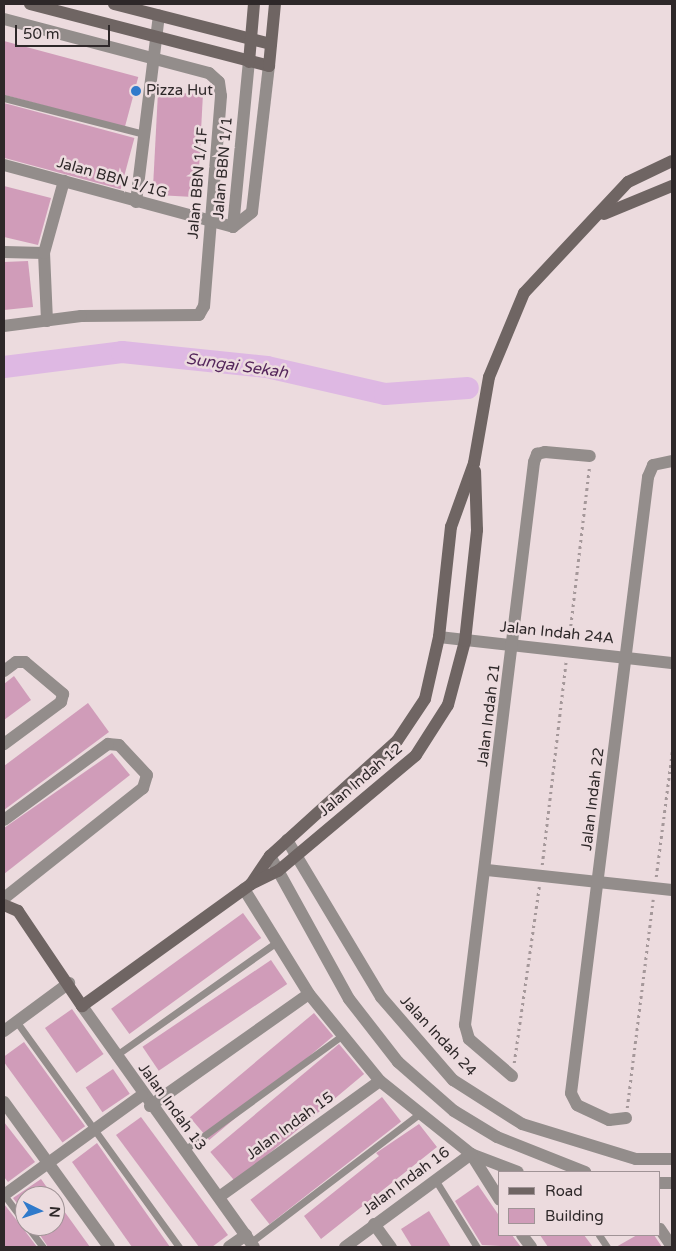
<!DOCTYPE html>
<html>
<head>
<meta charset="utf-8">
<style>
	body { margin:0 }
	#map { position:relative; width:676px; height:1251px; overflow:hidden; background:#ecdbde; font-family:"Varela Round",sans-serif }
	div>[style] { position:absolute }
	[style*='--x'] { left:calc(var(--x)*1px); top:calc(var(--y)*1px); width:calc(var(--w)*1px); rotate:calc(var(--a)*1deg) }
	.river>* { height:22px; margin:-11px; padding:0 11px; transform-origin:11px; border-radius:11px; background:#deb8e3 }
	.building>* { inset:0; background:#d09cb9; transform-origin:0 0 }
	.path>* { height:2.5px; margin-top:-1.25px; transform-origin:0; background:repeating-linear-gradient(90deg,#a5989a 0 2.5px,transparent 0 6.5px) }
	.lane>* { height:7px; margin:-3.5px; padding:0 3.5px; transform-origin:3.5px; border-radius:3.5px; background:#938d8b }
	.street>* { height:12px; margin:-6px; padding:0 6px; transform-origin:6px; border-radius:6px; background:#938d8b }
	.secondary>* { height:12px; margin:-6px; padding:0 6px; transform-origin:6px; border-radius:6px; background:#6f6563 }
	.dots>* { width:14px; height:14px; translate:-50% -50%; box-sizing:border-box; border:2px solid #ecdbde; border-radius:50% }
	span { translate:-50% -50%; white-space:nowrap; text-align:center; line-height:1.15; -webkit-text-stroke:5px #ecdbde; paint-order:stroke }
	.poi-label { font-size:15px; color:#2e2829 }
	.left { translate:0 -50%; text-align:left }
	.street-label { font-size:15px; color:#2e2829 }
	.water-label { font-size:16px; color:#55275c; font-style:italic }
	.frame { position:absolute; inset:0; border:5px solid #2e2829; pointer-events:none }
	.legend { position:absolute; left:498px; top:1171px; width:162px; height:65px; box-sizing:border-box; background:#ecdbde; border:1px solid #a09396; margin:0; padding:6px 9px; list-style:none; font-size:15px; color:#2e2829 }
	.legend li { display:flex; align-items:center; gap:10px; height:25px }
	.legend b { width:25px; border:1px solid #a09396 }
	.north { position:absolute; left:15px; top:1186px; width:50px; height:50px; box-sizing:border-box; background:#ecdbde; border:1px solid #a09396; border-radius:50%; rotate:94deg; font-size:14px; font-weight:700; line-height:20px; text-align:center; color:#2e2829 }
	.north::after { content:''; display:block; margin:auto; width:18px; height:22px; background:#307acb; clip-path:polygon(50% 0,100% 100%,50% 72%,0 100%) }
	.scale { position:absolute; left:15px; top:25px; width:95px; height:22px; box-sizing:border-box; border:2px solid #2e2829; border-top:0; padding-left:6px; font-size:15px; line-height:18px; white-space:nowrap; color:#2e2829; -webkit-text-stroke:4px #ecdbde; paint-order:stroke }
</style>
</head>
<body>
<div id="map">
	<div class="river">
		<div style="--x:4;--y:367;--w:119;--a:-7.2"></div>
		<div style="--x:122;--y:352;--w:146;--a:5.9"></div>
		<div style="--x:267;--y:367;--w:121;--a:12.9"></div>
		<div style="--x:385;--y:394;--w:83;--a:-4.1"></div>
	</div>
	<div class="building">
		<div style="left:4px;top:41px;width:139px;height:52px;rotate:15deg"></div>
		<div style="left:158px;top:92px;width:45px;height:103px;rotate:3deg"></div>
		<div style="left:4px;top:103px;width:135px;height:53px;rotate:15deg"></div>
		<div style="clip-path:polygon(4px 186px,51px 198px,38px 245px,4px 237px)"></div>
		<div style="clip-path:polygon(28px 261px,33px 307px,4px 310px,4px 262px)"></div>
		<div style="clip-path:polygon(14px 676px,31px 700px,4px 720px,4px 684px)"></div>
		<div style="clip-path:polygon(88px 703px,109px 732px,4px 810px,4px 766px)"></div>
		<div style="clip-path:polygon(112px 753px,130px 775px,4px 874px,4px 828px)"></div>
		<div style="left:243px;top:913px;width:31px;height:163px;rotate:54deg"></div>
		<div style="left:271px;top:960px;width:29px;height:155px;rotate:56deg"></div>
		<div style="left:72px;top:1009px;width:55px;height:33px;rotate:55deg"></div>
		<div style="left:314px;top:1013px;width:30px;height:162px;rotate:50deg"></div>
		<div style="left:24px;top:1042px;width:104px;height:28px;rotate:54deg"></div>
		<div style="left:339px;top:1044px;width:39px;height:168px;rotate:50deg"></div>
		<div style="left:113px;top:1069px;width:30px;height:33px;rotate:56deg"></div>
		<div style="left:382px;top:1097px;width:31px;height:167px;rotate:52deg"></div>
		<div style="clip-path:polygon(141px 1117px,228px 1235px,212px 1247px,199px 1247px,116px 1135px)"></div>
		<div style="clip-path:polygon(4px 1122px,35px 1162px,8px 1182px,4px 1177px)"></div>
		<div style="clip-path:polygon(419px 1124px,437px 1147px,321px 1239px,304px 1216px,379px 1156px,376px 1153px)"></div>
		<div style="clip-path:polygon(97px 1143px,170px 1247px,132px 1247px,72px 1162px)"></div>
		<div style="clip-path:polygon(41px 1179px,53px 1196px,25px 1196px,25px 1214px,13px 1198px)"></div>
		<div style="clip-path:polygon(478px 1185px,500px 1217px,500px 1235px,512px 1235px,521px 1247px,482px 1245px,455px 1201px)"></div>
		<div style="clip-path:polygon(55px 1199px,64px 1211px,90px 1247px,48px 1247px,34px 1226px,55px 1226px)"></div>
		<div style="clip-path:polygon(4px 1204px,22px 1227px,37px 1247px,4px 1247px)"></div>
		<div style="clip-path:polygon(429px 1211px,451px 1247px,412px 1247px,401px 1229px)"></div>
		<div style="clip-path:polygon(540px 1235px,584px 1235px,593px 1247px,548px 1247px)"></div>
		<div style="clip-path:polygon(637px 1235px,654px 1235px,662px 1247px,616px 1247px)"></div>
	</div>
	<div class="path">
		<div style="--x:569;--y:639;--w:172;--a:-83.3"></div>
		<div style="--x:542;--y:865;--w:204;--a:-83.3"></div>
		<div style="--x:656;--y:877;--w:126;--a:-82.7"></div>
		<div style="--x:514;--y:1063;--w:178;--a:-81.9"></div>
		<div style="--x:627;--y:1108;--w:210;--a:-82.9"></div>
	</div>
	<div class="lane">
		<div style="--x:4;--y:98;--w:145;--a:14.4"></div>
		<div style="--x:16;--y:1021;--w:279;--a:54.2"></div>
		<div style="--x:115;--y:1056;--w:196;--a:-35.2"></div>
		<div style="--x:183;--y:1151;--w:194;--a:-36"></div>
		<div style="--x:436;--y:1181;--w:78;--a:58.2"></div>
		<div style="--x:4;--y:1195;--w:35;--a:53"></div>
		<div style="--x:27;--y:1226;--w:26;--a:53"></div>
		<div style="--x:599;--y:1235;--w:14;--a:56"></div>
		<div style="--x:251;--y:1242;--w:211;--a:-37.3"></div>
	</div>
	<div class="street">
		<div style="--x:4;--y:19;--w:212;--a:14.8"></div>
		<div style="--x:209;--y:73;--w:13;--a:42"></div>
		<div style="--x:219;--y:82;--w:14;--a:82"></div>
		<div style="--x:221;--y:96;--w:211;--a:94.6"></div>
		<div style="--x:204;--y:306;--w:10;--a:119"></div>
		<div style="--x:199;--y:315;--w:118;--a:179.5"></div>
		<div style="--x:81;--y:316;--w:78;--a:172.6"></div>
		<div style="--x:4;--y:165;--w:237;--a:15.1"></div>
		<div style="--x:136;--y:202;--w:188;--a:-83"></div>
		<div style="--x:233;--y:227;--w:24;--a:-38"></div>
		<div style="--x:252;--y:212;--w:147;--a:-83.4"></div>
		<div style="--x:233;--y:227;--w:166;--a:-84.5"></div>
		<div style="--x:4;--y:252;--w:40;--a:1.4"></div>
		<div style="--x:47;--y:321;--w:68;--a:-92.5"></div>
		<div style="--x:44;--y:253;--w:75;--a:-74.5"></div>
		<div style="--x:439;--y:637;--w:234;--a:6.4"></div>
		<div style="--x:4;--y:671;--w:15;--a:-37"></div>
		<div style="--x:16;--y:662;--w:9;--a:0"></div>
		<div style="--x:25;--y:662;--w:50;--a:40.1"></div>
		<div style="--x:63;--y:694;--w:8;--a:104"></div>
		<div style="--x:61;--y:702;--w:71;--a:143.6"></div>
		<div style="--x:4;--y:820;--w:129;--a:-36.2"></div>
		<div style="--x:108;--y:744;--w:11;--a:5"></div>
		<div style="--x:119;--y:745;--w:41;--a:47"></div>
		<div style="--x:147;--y:775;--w:14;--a:107"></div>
		<div style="--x:143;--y:788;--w:177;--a:141.6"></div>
		<div style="--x:287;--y:840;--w:183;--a:59.1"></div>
		<div style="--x:381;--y:997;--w:110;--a:49.1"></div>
		<div style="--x:453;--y:1080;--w:82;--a:32.5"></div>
		<div style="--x:522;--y:1124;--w:119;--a:17.1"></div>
		<div style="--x:636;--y:1159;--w:36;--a:0"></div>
		<div style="--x:270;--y:856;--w:163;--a:61.1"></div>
		<div style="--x:349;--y:999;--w:80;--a:52.1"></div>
		<div style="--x:398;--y:1062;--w:74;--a:41.2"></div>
		<div style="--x:454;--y:1111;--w:50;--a:31.2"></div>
		<div style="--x:497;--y:1137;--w:95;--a:21.7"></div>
		<div style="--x:487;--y:870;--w:186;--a:6.2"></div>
		<div style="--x:244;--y:889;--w:123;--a:58.2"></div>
		<div style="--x:309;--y:994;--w:112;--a:50.8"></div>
		<div style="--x:380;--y:1081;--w:117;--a:38.7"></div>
		<div style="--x:471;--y:1154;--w:50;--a:21"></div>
		<div style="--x:82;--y:1006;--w:296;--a:54.5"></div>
		<div style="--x:4;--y:1031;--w:81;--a:-36.4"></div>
		<div style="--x:512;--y:1076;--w:57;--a:-139.3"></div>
		<div style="--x:469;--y:1039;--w:15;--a:-106"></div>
		<div style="--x:465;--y:1025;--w:567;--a:-83.01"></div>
		<div style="--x:534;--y:462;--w:9;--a:-69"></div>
		<div style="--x:537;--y:454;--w:8;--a:-14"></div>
		<div style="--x:545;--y:452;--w:45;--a:5.1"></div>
		<div style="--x:4;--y:1102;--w:179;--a:54.1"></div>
		<div style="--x:150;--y:1106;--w:194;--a:-35.2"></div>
		<div style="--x:626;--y:1118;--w:17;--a:173"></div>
		<div style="--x:609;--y:1120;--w:35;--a:-155"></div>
		<div style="--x:577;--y:1105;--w:13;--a:-117"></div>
		<div style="--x:571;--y:1093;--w:621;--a:-82.87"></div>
		<div style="--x:648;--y:477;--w:13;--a:-67"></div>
		<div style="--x:653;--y:465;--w:19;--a:-12"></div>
		<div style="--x:471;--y:1154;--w:54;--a:57.8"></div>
		<div style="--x:660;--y:1183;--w:12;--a:0"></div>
		<div style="--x:4;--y:1195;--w:170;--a:-35.9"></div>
		<div style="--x:219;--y:1197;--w:198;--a:-35.8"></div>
		<div style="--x:374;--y:1224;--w:29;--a:54"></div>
		<div style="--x:660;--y:1229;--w:22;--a:56"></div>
		<div style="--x:522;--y:1235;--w:15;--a:53"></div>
		<div style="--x:229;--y:1247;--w:21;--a:-35"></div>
		<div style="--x:345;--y:1247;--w:157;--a:-36.4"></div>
	</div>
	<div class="secondary">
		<div style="--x:30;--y:4;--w:247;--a:14.5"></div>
		<div style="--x:269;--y:66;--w:62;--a:-84.5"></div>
		<div style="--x:114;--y:4;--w:162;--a:14.3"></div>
		<div style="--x:249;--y:62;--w:58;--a:-85.1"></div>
		<div style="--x:604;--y:214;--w:74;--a:-22.4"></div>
		<div style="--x:251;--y:884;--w:34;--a:-56"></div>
		<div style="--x:270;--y:856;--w:171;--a:-42.2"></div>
		<div style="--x:397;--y:741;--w:50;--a:-56.3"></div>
		<div style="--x:425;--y:699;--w:64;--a:-77.3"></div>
		<div style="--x:439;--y:637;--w:111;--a:-83.8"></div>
		<div style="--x:451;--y:527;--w:68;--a:-70.2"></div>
		<div style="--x:474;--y:463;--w:87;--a:-80.1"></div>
		<div style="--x:489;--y:377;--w:91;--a:-67.4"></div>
		<div style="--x:524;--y:293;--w:152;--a:-46.9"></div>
		<div style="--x:628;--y:182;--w:49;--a:-25.5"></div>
		<div style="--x:4;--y:905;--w:15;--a:23"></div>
		<div style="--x:18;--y:911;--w:115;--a:56"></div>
		<div style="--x:82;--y:1006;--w:208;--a:-35.8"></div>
		<div style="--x:251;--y:884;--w:30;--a:-26"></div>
		<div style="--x:278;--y:871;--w:180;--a:-40"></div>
		<div style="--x:416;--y:755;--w:59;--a:-57.4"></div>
		<div style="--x:448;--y:705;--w:66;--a:-75.1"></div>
		<div style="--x:465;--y:641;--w:112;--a:-83.8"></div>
		<div style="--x:477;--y:530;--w:59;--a:-91.9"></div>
	</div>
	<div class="dots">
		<div style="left:136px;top:91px;background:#307acb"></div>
	</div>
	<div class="poi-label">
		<span class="left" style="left:146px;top:91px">Pizza Hut</span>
	</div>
	<div class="street-label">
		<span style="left:223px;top:168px;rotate:-85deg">Jalan BBN 1/1</span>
		<span style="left:112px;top:178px;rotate:16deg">Jalan BBN 1/1G</span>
		<span style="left:198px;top:183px;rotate:-85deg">Jalan BBN 1/1F</span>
		<span style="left:557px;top:633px;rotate:6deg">Jalan Indah 24A</span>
		<span style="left:489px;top:715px;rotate:-83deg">Jalan Indah 21</span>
		<span style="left:361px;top:780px;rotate:-40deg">Jalan Indah 12</span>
		<span style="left:593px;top:799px;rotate:-83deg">Jalan Indah 22</span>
		<span style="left:438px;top:1036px;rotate:47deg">Jalan Indah 24</span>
		<span style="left:172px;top:1107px;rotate:54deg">Jalan Indah 13</span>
		<span style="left:290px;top:1126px;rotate:-36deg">Jalan Indah 15</span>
		<span style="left:406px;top:1181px;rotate:-36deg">Jalan Indah 16</span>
	</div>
	<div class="water-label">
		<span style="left:237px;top:366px;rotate:8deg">Sungai Sekah</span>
	</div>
	<div class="frame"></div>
	<ul class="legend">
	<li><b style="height:6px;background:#6f6563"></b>Road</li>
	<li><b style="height:14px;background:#d09cb9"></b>Building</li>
	</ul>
	<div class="north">N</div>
	<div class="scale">50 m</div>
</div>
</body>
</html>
